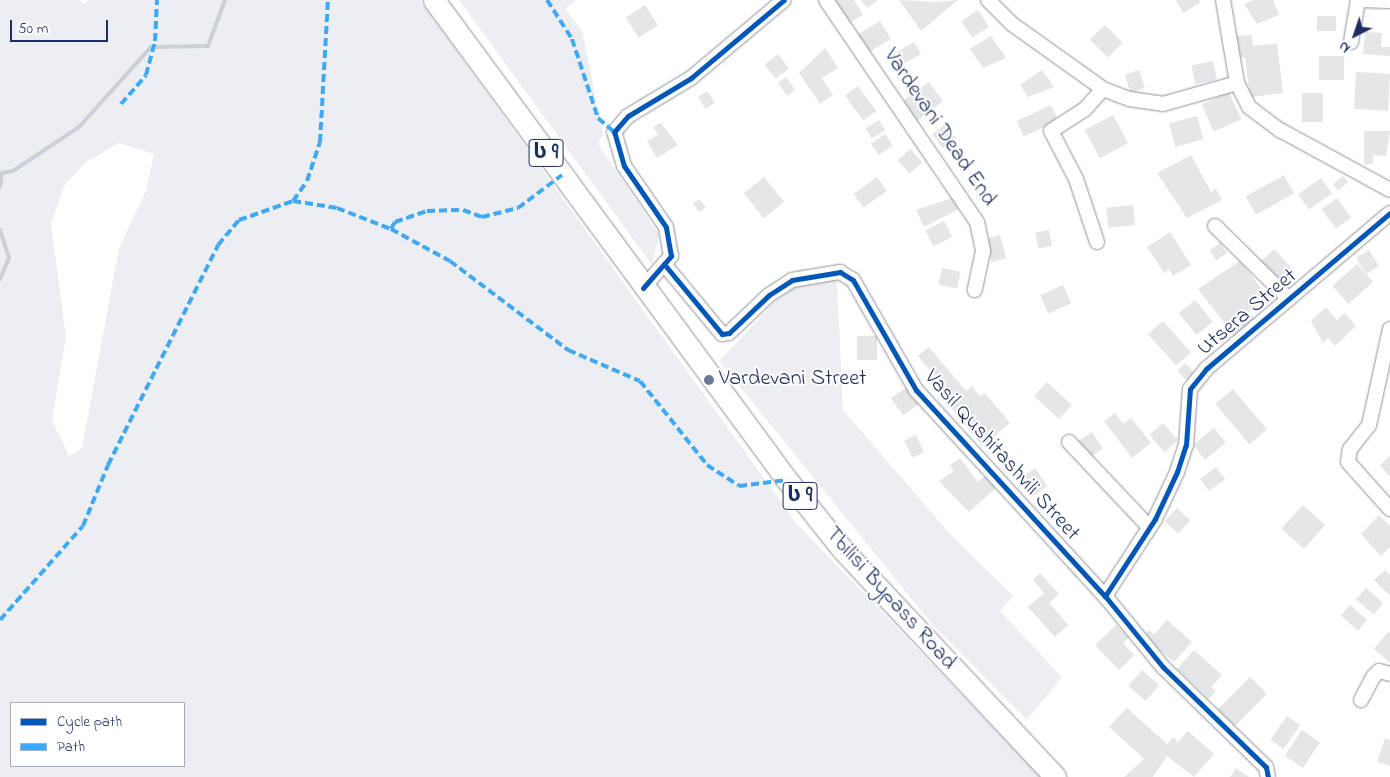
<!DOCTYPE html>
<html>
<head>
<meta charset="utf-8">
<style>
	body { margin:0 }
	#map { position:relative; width:1390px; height:777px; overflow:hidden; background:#fff; font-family:"Indie Flower","Noto Sans Georgian",sans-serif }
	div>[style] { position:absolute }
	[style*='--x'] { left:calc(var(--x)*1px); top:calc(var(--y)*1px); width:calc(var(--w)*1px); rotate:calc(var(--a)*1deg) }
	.green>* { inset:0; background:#edeef2 }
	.stream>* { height:4px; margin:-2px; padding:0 2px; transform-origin:2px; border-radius:2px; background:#cbcfda }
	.building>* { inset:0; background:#e5e6e8; transform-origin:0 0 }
	.roads { filter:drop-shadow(0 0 1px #8e929a) drop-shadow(0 0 1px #8e929a) }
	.minor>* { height:14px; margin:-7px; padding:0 7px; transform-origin:7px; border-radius:7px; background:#fff }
	.highway>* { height:21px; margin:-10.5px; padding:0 10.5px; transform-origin:10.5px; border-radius:10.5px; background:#fff }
	.quiet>* { height:4px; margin-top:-2px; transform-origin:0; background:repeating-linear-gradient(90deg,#3fa9f5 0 8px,transparent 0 12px) }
	.cycleway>* { height:5px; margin:-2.5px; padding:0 2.5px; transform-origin:2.5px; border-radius:2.5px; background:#0057b8 }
	.dots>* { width:14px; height:14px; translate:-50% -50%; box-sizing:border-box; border:2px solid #fff; border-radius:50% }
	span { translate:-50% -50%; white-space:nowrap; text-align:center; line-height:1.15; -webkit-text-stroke:4px #fff; paint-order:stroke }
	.shield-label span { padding:1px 4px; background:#fff; border:1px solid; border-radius:4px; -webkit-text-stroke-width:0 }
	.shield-label { font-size:21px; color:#1b2f5e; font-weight:700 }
	.street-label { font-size:22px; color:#1b2f5e }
	.poi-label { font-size:22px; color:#1b2f5e }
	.left { translate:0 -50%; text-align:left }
	.legend { position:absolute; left:10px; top:702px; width:175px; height:65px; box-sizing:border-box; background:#fff; border:1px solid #a4acbf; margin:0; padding:6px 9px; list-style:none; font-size:15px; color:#1b2f5e }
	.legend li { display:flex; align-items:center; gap:10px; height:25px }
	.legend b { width:25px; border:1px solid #a4acbf }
	.north { position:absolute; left:1330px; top:10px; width:50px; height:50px; -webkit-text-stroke:4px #fff; paint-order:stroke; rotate:221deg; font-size:14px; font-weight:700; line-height:20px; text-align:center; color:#1b2f5e }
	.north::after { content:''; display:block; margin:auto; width:18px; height:22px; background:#1b2f5e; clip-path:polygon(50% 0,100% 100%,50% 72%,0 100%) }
	.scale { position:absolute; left:10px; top:20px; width:98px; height:22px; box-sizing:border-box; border:2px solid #1b2f5e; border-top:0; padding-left:6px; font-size:15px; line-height:18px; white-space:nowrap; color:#1b2f5e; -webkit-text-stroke:4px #fff; paint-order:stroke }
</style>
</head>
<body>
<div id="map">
	<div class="green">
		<div style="clip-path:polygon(evenodd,0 0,80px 0,83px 4px,89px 0,420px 0,797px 524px,1041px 777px,0 777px,0 0,119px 143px,154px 154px,146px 191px,119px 248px,82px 448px,69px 456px,52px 420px,66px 337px,51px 224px,64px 186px,86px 162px,119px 143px,0 0,11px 703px,184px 703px,184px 766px,11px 766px,11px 703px)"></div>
		<div style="clip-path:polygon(459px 0,576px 0,565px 9px,582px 30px,603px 134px,598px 144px,659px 235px,652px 265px)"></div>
		<div style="clip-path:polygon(817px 280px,837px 281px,843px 410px,950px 534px,1013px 596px,1000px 611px,1062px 677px,1027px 720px,932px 624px,719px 361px,775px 302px,796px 285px)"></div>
	</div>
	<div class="stream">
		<div style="--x:0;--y:187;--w:14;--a:-82"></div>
		<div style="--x:2;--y:173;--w:11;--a:-10"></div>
		<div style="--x:13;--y:171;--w:79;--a:-33.7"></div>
		<div style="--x:79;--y:127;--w:108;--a:-48"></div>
		<div style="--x:151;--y:47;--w:57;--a:-1"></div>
		<div style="--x:208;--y:46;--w:49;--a:-69.7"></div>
		<div style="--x:0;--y:230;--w:29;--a:72"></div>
		<div style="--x:9;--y:258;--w:23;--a:113"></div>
	</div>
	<div class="building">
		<div style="clip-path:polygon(834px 0,854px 0,863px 15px,847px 24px)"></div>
		<div style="clip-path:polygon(861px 0,878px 0,867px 8px)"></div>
		<div style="clip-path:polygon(899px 0,937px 2px,958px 0,921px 31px)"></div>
		<div style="clip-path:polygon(1176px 0,1199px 0,1200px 3px,1183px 13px)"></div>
		<div style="clip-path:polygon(1254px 0,1273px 0,1279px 15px,1257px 24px,1244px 4px)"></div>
		<div style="left:645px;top:5px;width:24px;height:23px;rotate:57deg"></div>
		<div style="left:978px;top:10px;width:20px;height:20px;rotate:57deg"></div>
		<div style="left:1317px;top:16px;width:19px;height:15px"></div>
		<div style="left:880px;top:21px;width:21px;height:27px;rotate:59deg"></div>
		<div style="left:1105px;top:25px;width:25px;height:21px;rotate:45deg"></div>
		<div style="clip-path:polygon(1365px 32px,1382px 33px,1381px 47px,1390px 47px,1390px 56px,1363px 54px)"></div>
		<div style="clip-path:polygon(1252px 35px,1253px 46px,1277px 43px,1283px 93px,1250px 97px,1245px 57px,1239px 58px,1236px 36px)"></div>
		<div style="clip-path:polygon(991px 36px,1006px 58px,983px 68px,970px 49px)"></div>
		<div style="left:914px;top:42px;width:14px;height:20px;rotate:60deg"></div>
		<div style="clip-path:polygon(825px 48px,838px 68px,822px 78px,833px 95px,820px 104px,799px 73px)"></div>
		<div style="left:778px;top:54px;width:18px;height:17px;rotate:52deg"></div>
		<div style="left:1319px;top:56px;width:25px;height:24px"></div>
		<div style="left:1213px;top:61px;width:19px;height:22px;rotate:78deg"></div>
		<div style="clip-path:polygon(1042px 70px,1054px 87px,1028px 97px,1020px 85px)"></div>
		<div style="left:1139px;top:70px;width:19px;height:15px;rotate:72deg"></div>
		<div style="left:1356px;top:72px;width:34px;height:37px;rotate:3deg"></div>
		<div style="left:786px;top:77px;width:16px;height:10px;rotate:55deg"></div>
		<div style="left:929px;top:82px;width:24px;height:33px;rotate:54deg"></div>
		<div style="left:858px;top:86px;width:31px;height:16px;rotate:54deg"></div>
		<div style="left:707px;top:91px;width:14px;height:11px;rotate:56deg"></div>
		<div style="left:1229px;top:92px;width:30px;height:30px;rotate:66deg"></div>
		<div style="left:1302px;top:93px;width:21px;height:29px"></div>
		<div style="left:1051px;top:105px;width:17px;height:38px;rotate:65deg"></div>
		<div style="left:1113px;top:115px;width:32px;height:32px;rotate:62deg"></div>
		<div style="left:1197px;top:116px;width:24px;height:29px;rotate:75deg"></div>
		<div style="left:879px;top:120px;width:12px;height:16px;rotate:59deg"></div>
		<div style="clip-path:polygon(661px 123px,678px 145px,657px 158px,647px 141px,658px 135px,653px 127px)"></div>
		<div style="left:946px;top:124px;width:17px;height:17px;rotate:54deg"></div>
		<div style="clip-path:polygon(1364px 131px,1390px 131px,1386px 156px,1373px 155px,1373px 164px,1364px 164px)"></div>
		<div style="left:885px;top:134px;width:14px;height:17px;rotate:56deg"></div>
		<div style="left:910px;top:149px;width:18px;height:17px;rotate:47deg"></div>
		<div style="clip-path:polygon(1191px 155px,1211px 192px,1216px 189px,1222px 200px,1187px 218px,1157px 173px)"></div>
		<div style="left:1284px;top:175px;width:21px;height:44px;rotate:61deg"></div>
		<div style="left:1343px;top:176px;width:8px;height:13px;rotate:50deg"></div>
		<div style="left:764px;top:177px;width:32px;height:26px;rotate:51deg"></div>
		<div style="left:877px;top:177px;width:17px;height:29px;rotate:54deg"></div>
		<div style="left:1321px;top:178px;width:19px;height:28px;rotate:55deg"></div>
		<div style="clip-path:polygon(955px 197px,961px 208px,924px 227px,916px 210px)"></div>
		<div style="left:1337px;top:198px;width:24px;height:19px;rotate:54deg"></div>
		<div style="clip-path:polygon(699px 199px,706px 207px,699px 212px,693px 204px)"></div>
		<div style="left:1133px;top:205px;width:20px;height:27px;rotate:84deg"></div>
		<div style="left:944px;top:221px;width:18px;height:21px;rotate:63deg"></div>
		<div style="left:1049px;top:230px;width:16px;height:14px;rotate:79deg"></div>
		<div style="clip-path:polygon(1170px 232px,1191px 265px,1173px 276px,1169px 269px,1164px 273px,1147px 247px)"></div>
		<div style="left:1000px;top:235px;width:24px;height:15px;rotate:75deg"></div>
		<div style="left:1220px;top:243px;width:12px;height:13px;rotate:55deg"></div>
		<div style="left:1274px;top:249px;width:25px;height:20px;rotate:47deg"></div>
		<div style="left:1369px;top:250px;width:19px;height:15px;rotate:58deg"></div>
		<div style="clip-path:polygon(1240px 261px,1268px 297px,1249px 312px,1256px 322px,1236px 338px,1198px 289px)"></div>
		<div style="left:1357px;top:264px;width:24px;height:33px;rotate:48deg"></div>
		<div style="left:942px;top:268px;width:19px;height:17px;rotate:12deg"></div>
		<div style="left:1063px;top:285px;width:20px;height:25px;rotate:66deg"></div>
		<div style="left:1195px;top:300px;width:28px;height:21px;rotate:51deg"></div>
		<div style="clip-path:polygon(1326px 307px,1337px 320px,1345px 313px,1356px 326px,1335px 346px,1328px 338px,1323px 343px,1311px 321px)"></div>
		<div style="left:1163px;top:321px;width:42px;height:20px;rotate:48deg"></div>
		<div style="left:857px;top:336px;width:20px;height:24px"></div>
		<div style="clip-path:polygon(929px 347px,966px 391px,972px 386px,980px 396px,985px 393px,1010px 423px,982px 446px,932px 384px,938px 380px,918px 356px)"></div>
		<div style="left:1185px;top:363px;width:13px;height:11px;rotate:45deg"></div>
		<div style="left:1047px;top:382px;width:34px;height:19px;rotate:43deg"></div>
		<div style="left:908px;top:386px;width:21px;height:21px;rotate:55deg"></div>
		<div style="left:1233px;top:389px;width:53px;height:23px;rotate:50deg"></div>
		<div style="clip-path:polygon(1115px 413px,1123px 424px,1131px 418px,1151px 443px,1132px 458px,1104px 421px)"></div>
		<div style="left:1163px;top:423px;width:23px;height:18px;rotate:49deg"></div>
		<div style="left:1214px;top:428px;width:19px;height:27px;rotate:51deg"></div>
		<div style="left:1092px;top:432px;width:20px;height:16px;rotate:57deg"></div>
		<div style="left:916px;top:435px;width:19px;height:13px;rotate:65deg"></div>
		<div style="clip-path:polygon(1390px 456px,1390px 477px,1380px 465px)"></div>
		<div style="clip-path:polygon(960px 458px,978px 482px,985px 476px,996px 488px,969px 512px,939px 481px,954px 471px,950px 465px)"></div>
		<div style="left:1216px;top:467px;width:15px;height:20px;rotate:53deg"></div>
		<div style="left:1035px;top:468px;width:22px;height:19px;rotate:56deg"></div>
		<div style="left:1303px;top:505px;width:30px;height:32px;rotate:42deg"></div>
		<div style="left:1177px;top:508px;width:18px;height:18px;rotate:43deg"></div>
		<div style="clip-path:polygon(1379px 515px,1390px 526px,1390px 547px,1381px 556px,1361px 534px)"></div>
		<div style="clip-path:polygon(1385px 570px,1390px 575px,1390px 596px,1374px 580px)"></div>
		<div style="clip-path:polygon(1040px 573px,1059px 594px,1049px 603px,1068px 625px,1055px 637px,1028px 607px,1044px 593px,1033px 580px)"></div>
		<div style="left:1366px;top:588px;width:23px;height:15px;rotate:41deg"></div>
		<div style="left:1350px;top:605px;width:23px;height:14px;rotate:41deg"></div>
		<div style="clip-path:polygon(1167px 620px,1192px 642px,1174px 662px,1143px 636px,1149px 630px,1154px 634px)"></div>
		<div style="clip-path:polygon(1116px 625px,1129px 637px,1123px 643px,1134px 655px,1119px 670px,1095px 645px)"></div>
		<div style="clip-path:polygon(1388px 632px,1390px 633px,1390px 663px,1374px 649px)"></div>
		<div style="clip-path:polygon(1194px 650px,1222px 675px,1211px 687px,1216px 691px,1209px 699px,1177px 669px)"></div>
		<div style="left:1142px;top:670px;width:23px;height:21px;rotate:41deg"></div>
		<div style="left:1250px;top:677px;width:24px;height:46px;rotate:45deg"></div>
		<div style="clip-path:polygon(1127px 708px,1167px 744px,1173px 737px,1178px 742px,1188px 731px,1214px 754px,1194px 777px,1167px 756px,1153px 777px,1124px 777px,1144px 759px,1109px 727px)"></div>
		<div style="left:1287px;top:716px;width:16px;height:29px;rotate:35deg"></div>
		<div style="left:1302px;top:730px;width:22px;height:31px;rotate:34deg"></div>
		<div style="clip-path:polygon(1385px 738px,1390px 740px,1390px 766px,1377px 762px)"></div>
		<div style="clip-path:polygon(1236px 768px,1249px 777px,1230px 777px)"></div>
	</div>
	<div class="roads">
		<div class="minor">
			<div style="--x:826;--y:0;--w:268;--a:55.8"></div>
			<div style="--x:977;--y:222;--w:30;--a:78"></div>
			<div style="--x:983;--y:251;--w:40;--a:102"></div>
			<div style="--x:988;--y:0;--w:34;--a:45"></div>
			<div style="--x:1012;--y:24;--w:112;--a:35.5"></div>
			<div style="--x:1103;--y:89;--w:28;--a:21"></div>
			<div style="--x:1129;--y:99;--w:34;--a:8"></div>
			<div style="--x:1163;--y:104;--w:77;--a:-15.8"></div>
			<div style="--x:1223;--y:0;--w:84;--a:80.4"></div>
			<div style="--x:1237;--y:83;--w:27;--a:63"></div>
			<div style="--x:1249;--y:107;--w:39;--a:37"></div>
			<div style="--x:1280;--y:130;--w:125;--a:28.6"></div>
			<div style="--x:1359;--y:0;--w:31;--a:2"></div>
			<div style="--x:1351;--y:42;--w:43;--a:-80.5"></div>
			<div style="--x:1215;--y:226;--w:104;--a:44.6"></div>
			<div style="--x:1097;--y:242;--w:66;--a:-108.4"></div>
			<div style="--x:1076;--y:179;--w:54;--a:-117.5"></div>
			<div style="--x:1051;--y:131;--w:40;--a:-32.9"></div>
			<div style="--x:1085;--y:109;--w:27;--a:-48"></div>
			<div style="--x:664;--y:264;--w:91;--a:50.4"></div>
			<div style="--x:722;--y:334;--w:7;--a:-8"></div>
			<div style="--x:729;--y:333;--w:55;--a:-43.5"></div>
			<div style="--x:769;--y:295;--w:27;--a:-33"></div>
			<div style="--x:792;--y:280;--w:49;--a:-9.5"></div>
			<div style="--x:840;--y:272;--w:15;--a:32"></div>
			<div style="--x:853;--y:280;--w:127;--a:60.2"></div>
			<div style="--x:916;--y:390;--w:280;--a:47.5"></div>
			<div style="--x:1105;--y:596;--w:92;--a:50.8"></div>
			<div style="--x:1163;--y:667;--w:144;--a:44.2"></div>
			<div style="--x:1266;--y:767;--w:10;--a:79"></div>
			<div style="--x:643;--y:288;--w:43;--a:-48.8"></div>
			<div style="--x:671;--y:256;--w:29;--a:-100"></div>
			<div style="--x:666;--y:227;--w:74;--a:-124.5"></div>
			<div style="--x:624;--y:166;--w:35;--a:-106"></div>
			<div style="--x:614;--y:132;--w:21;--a:-49"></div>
			<div style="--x:628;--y:116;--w:74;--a:-31.1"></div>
			<div style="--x:691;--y:78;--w:121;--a:-40"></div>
			<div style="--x:1390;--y:329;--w:98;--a:102.3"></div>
			<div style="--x:1369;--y:425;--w:31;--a:128"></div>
			<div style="--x:1350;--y:449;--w:13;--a:99"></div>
			<div style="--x:1348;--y:462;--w:63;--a:48.2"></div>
			<div style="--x:1069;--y:442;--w:117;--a:46.7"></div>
			<div style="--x:1105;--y:596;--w:92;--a:-57"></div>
			<div style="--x:1155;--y:519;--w:52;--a:-64.9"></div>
			<div style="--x:1177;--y:472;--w:28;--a:-72"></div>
			<div style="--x:1186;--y:445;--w:56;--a:-85.9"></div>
			<div style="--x:1190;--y:389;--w:26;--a:-51"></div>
			<div style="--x:1206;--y:369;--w:241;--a:-40.3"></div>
			<div style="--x:1361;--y:700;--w:27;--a:-62"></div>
			<div style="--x:1374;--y:676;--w:7;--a:-45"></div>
			<div style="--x:1379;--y:671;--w:11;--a:15"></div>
		</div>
		<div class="highway">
			<div style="--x:434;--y:0;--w:596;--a:53.67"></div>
			<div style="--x:787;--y:480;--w:88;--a:51.4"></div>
			<div style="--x:842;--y:549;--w:312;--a:46.9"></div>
		</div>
	</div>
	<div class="quiet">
		<div style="--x:547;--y:0;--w:46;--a:57.3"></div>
		<div style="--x:572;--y:39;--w:83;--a:71.8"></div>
		<div style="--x:598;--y:118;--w:21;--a:41"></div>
		<div style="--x:121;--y:104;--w:38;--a:-49"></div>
		<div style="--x:146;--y:75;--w:35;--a:-75"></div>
		<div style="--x:155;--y:41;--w:41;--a:-87.2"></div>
		<div style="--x:293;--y:201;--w:24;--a:-55"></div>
		<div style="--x:307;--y:181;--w:41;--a:-71.6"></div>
		<div style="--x:320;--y:142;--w:142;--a:-86.8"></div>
		<div style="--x:391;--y:229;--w:8;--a:-60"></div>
		<div style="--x:395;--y:222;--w:34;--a:-19"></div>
		<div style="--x:427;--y:211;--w:36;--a:-2"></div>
		<div style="--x:463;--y:210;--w:20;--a:20"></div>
		<div style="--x:482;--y:217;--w:37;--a:-14"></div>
		<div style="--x:518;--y:208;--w:55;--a:-36.9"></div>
		<div style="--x:0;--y:620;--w:125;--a:-48.6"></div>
		<div style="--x:83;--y:526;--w:66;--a:-67.7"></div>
		<div style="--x:108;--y:465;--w:246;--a:-63.4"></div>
		<div style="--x:218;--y:245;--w:33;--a:-50"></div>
		<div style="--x:239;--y:220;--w:57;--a:-19.4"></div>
		<div style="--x:293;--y:201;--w:45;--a:9"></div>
		<div style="--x:337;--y:208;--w:58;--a:21.3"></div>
		<div style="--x:391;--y:229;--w:67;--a:28.5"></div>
		<div style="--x:450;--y:261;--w:148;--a:37"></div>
		<div style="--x:568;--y:350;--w:78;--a:23.3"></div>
		<div style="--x:640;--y:381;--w:107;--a:51.4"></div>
		<div style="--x:707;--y:465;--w:38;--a:33"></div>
		<div style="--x:739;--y:486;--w:48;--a:-7.1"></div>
	</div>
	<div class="cycleway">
		<div style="--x:664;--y:264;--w:91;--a:50.4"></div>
		<div style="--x:722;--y:334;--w:7;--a:-8"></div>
		<div style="--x:729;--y:333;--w:55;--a:-43.5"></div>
		<div style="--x:769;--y:295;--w:27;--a:-33"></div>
		<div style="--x:792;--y:280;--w:49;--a:-9.5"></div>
		<div style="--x:840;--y:272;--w:15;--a:32"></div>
		<div style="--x:853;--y:280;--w:127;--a:60.2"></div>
		<div style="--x:916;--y:390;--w:280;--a:47.5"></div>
		<div style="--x:1105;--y:596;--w:92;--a:50.8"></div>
		<div style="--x:1163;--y:667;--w:144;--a:44.2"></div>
		<div style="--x:1266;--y:767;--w:10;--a:79"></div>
		<div style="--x:643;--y:288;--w:43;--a:-48.8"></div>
		<div style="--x:671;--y:256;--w:29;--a:-100"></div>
		<div style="--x:666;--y:227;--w:74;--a:-124.5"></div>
		<div style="--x:624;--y:166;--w:35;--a:-106"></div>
		<div style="--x:614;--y:132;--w:21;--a:-49"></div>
		<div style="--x:628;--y:116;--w:74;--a:-31.1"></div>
		<div style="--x:691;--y:78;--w:121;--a:-40"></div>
		<div style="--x:1105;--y:596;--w:92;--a:-57"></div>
		<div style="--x:1155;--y:519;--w:52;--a:-64.9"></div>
		<div style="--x:1177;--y:472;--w:28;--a:-72"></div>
		<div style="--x:1186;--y:445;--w:56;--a:-85.9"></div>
		<div style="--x:1190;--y:389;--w:26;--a:-51"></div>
		<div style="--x:1206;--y:369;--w:241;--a:-40.3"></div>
	</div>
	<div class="dots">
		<div style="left:709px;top:380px;background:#6b7896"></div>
	</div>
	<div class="shield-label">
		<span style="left:546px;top:153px">ს 9</span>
		<span style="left:800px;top:496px">ს 9</span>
	</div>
	<div class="street-label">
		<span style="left:939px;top:128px;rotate:56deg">Vardevani Dead End</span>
		<span style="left:1248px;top:313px;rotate:-40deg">Utsera Street</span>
		<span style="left:1001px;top:456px;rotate:48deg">Vasil Qushitashvili Street</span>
		<span style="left:890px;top:599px;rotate:48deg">Tbilisi Bypass Road</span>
	</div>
	<div class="poi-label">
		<span class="left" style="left:719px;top:380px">Vardevani Street</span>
	</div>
	<ul class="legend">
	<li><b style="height:6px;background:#0057b8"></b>Cycle path</li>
	<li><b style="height:6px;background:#3fa9f5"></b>Path</li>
	</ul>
	<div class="north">N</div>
	<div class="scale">50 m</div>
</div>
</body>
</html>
